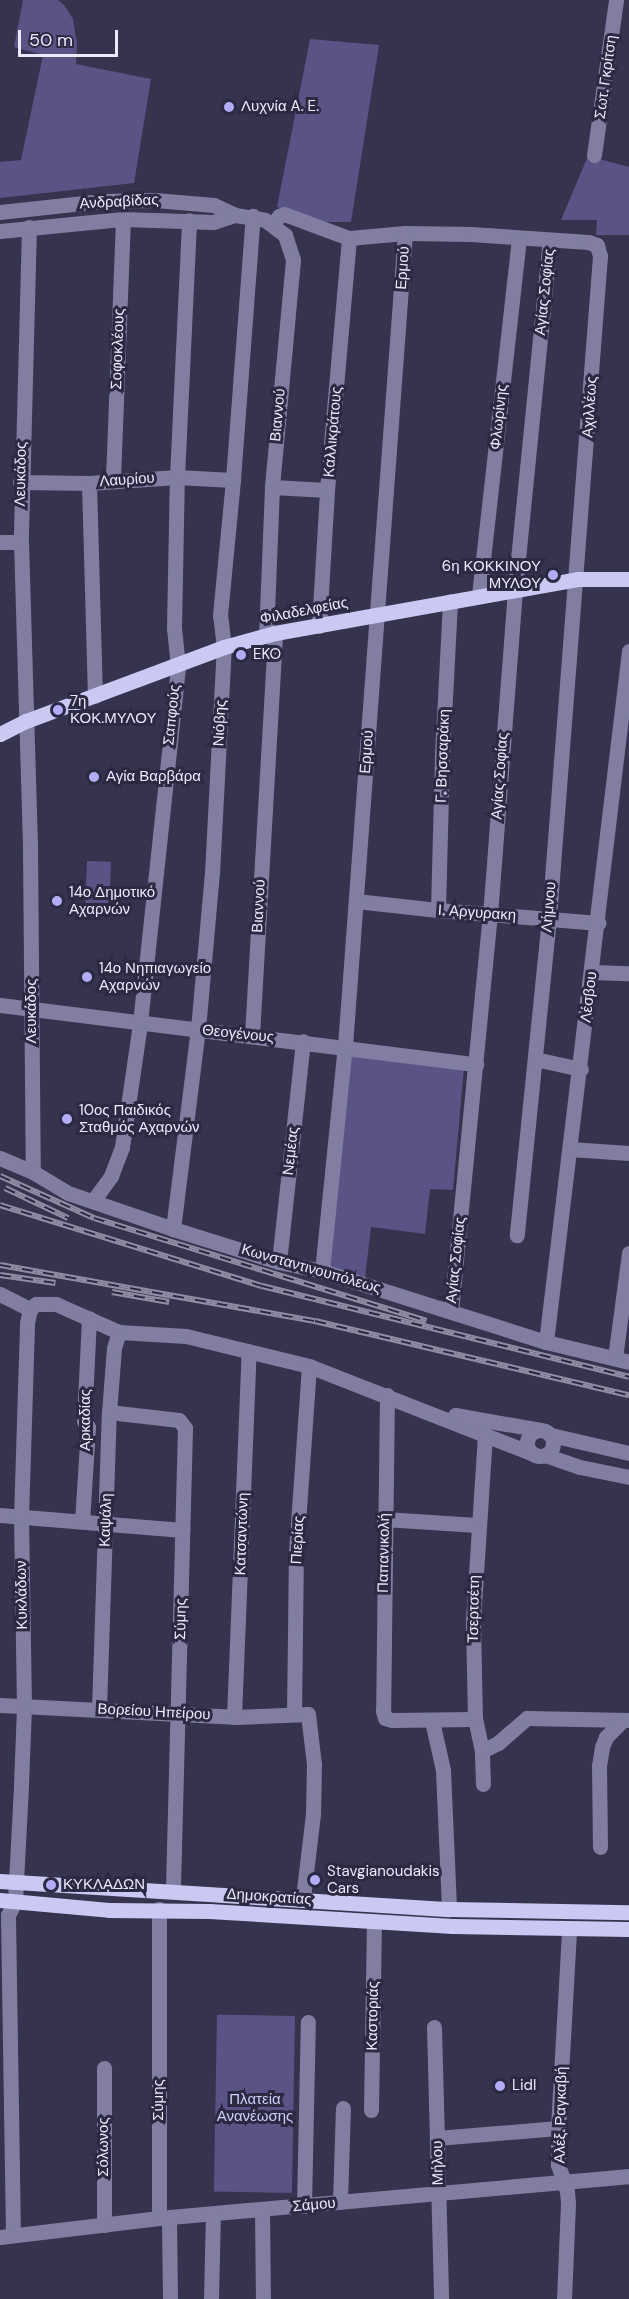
<!DOCTYPE html>
<html>
<head>
<meta charset="utf-8">
<style>
	body { margin:0 }
	#map { position:relative; width:629px; height:2299px; overflow:hidden; background:#36334e; font-family:"DM Sans",sans-serif }
	div>[style] { position:absolute }
	[style*='--x'] { left:calc(var(--x)*1px); top:calc(var(--y)*1px); width:calc(var(--w)*1px); rotate:calc(var(--a)*1deg) }
	.green>* { inset:0; background:#595386; transform-origin:0 0 }
	.minor>* { height:15px; margin:-7.5px; padding:0 7.5px; transform-origin:7.5px; border-radius:7.5px; background:#817ea2 }
	.minor>.ring { margin:-7.5px; padding:0; box-sizing:content-box; background:none; border:15px solid #817ea2; border-radius:50% }
	.major>* { height:15px; margin:-7.5px; padding:0 7.5px; transform-origin:7.5px; border-radius:7.5px; background:#ccc8f4 }
	.rail>* { height:6px; margin-top:-3px; transform-origin:0; background:repeating-linear-gradient(90deg,#2c2943 0 11px,#908ea4 0 22px); box-sizing:border-box; border-block:2px solid #908ea4 }
	.dots>* { width:16px; height:16px; translate:-50% -50%; box-sizing:border-box; border:3px solid #2c2943; border-radius:50% }
	span { translate:-50% -50%; white-space:nowrap; text-align:center; line-height:1.15; -webkit-text-stroke:6px #2c2943; paint-order:stroke }
	.street-label { font-size:15px; color:#ebeafc }
	.poi-label { font-size:15px; color:#ebeafc }
	.left { translate:0 -50%; text-align:left }
	.right { translate:-100% -50%; text-align:right }
	.park-label { font-size:15px; color:#d0cdf8 }
	.scale { position:absolute; left:18px; top:30px; width:100px; height:27px; box-sizing:border-box; border:3px solid #ebeafc; border-top:0; padding-left:8px; font-size:18px; line-height:21px; white-space:nowrap; color:#ebeafc; -webkit-text-stroke:4px #2c2943; paint-order:stroke }
</style>
</head>
<body>
<div id="map">
	<div class="green">
		<div style="clip-path:polygon(23px 0,58px 0,64px 5px,73px 19px,77px 44px,76px 64px,151px 79px,134px 183px,0 198px,0 162px,21px 160px,43px 55px,14px 47px)"></div>
		<div style="clip-path:polygon(310px 39px,379px 45px,351px 222px,322px 222px,277px 207px)"></div>
		<div style="clip-path:polygon(588px 156px,629px 167px,629px 235px,596px 235px,597px 220px,561px 220px)"></div>
		<div style="left:87px;top:861px;width:24px;height:42px;rotate:2deg"></div>
		<div style="clip-path:polygon(351px 1053px,464px 1068px,453px 1190px,430px 1189px,425px 1234px,371px 1227px,365px 1278px,330px 1268px)"></div>
		<div style="left:295px;top:2016px;width:177px;height:78px;rotate:91deg"></div>
	</div>
	<div class="minor">
		<div style="--x:594;--y:155;--w:157;--a:-81.9"></div>
		<div style="--x:0;--y:212;--w:103;--a:-6.2"></div>
		<div style="--x:102;--y:201;--w:53;--a:-1.1"></div>
		<div style="--x:155;--y:200;--w:59;--a:4.8"></div>
		<div style="--x:214;--y:205;--w:23;--a:25"></div>
		<div style="--x:273;--y:224;--w:10;--a:-53"></div>
		<div style="--x:279;--y:216;--w:5;--a:-22"></div>
		<div style="--x:284;--y:214;--w:69;--a:20.3"></div>
		<div style="--x:349;--y:238;--w:56;--a:-5.1"></div>
		<div style="--x:405;--y:233;--w:66;--a:0.9"></div>
		<div style="--x:471;--y:234;--w:117;--a:3.9"></div>
		<div style="--x:588;--y:242;--w:9;--a:18"></div>
		<div style="--x:597;--y:245;--w:11;--a:75"></div>
		<div style="--x:600;--y:256;--w:664;--a:94.41"></div>
		<div style="--x:549;--y:918;--w:319;--a:95.8"></div>
		<div style="--x:29;--y:227;--w:315;--a:91.5"></div>
		<div style="--x:21;--y:542;--w:307;--a:88.3"></div>
		<div style="--x:30;--y:849;--w:323;--a:89.5"></div>
		<div style="--x:0;--y:231;--w:124;--a:-5.6"></div>
		<div style="--x:123;--y:219;--w:90;--a:1.9"></div>
		<div style="--x:213;--y:222;--w:23;--a:-18"></div>
		<div style="--x:235;--y:215;--w:30;--a:9"></div>
		<div style="--x:265;--y:220;--w:25;--a:37"></div>
		<div style="--x:285;--y:235;--w:26;--a:72"></div>
		<div style="--x:293;--y:260;--w:228;--a:95.3"></div>
		<div style="--x:272;--y:487;--w:149;--a:92.3"></div>
		<div style="--x:113;--y:479;--w:260;--a:-87.8"></div>
		<div style="--x:20;--y:482;--w:69;--a:0.8"></div>
		<div style="--x:89;--y:483;--w:88;--a:-3.9"></div>
		<div style="--x:177;--y:477;--w:56;--a:3.1"></div>
		<div style="--x:89;--y:483;--w:213;--a:88.4"></div>
		<div style="--x:272;--y:487;--w:55;--a:3.1"></div>
		<div style="--x:0;--y:542;--w:21;--a:0"></div>
		<div style="--x:479;--y:595;--w:358;--a:-83.6"></div>
		<div style="--x:319;--y:626;--w:136;--a:-86.6"></div>
		<div style="--x:327;--y:490;--w:253;--a:-85"></div>
		<div style="--x:356;--y:901;--w:82;--a:6.3"></div>
		<div style="--x:438;--y:910;--w:161;--a:4.6"></div>
		<div style="--x:438;--y:910;--w:155;--a:-88.5"></div>
		<div style="--x:442;--y:755;--w:154;--a:-87"></div>
		<div style="--x:592;--y:972;--w:37;--a:2"></div>
		<div style="--x:0;--y:1005;--w:480;--a:7.1"></div>
		<div style="--x:252;--y:1035;--w:403;--a:-86.7"></div>
		<div style="--x:535;--y:1059;--w:47;--a:12.3"></div>
		<div style="--x:570;--y:1149;--w:59;--a:3.9"></div>
		<div style="--x:0;--y:1158;--w:36;--a:23"></div>
		<div style="--x:33;--y:1172;--w:41;--a:31"></div>
		<div style="--x:68;--y:1193;--w:111;--a:18.9"></div>
		<div style="--x:173;--y:1229;--w:111;--a:17.3"></div>
		<div style="--x:279;--y:1262;--w:44;--a:11.8"></div>
		<div style="--x:322;--y:1271;--w:235;--a:17.6"></div>
		<div style="--x:546;--y:1342;--w:85;--a:13.5"></div>
		<div style="--x:93;--y:1201;--w:31;--a:-54"></div>
		<div style="--x:111;--y:1176;--w:31;--a:-69"></div>
		<div style="--x:122;--y:1147;--w:125;--a:-81.7"></div>
		<div style="--x:140;--y:1023;--w:359;--a:-83.9"></div>
		<div style="--x:178;--y:666;--w:38;--a:-96"></div>
		<div style="--x:174;--y:628;--w:151;--a:-88.9"></div>
		<div style="--x:177;--y:477;--w:257;--a:-87.3"></div>
		<div style="--x:173;--y:1229;--w:202;--a:-82.9"></div>
		<div style="--x:198;--y:1029;--w:157;--a:-84.9"></div>
		<div style="--x:212;--y:873;--w:226;--a:-87"></div>
		<div style="--x:224;--y:647;--w:32;--a:-97"></div>
		<div style="--x:220;--y:615;--w:137;--a:-84.5"></div>
		<div style="--x:233;--y:479;--w:264;--a:-85.7"></div>
		<div style="--x:279;--y:1262;--w:222;--a:-83.8"></div>
		<div style="--x:322;--y:1271;--w:226;--a:-84.2"></div>
		<div style="--x:345;--y:1046;--w:815;--a:-85.78"></div>
		<div style="--x:0;--y:1294;--w:34;--a:27"></div>
		<div style="--x:30;--y:1309;--w:8;--a:-40"></div>
		<div style="--x:36;--y:1304;--w:20;--a:0"></div>
		<div style="--x:56;--y:1304;--w:69;--a:24"></div>
		<div style="--x:119;--y:1332;--w:67;--a:3.4"></div>
		<div style="--x:186;--y:1336;--w:127;--a:13.7"></div>
		<div style="--x:309;--y:1366;--w:242;--a:21.4"></div>
		<div style="--x:451;--y:1311;--w:398;--a:-84.4"></div>
		<div style="--x:490;--y:915;--w:327;--a:-85.6"></div>
		<div style="--x:515;--y:589;--w:350;--a:-84.3"></div>
		<div style="--x:546;--y:1342;--w:696;--a:-83.15"></div>
		<div style="--x:615;--y:1358;--w:106;--a:-82.4"></div>
		<div style="--x:387;--y:1395;--w:316;--a:90.7"></div>
		<div style="--x:383;--y:1711;--w:7;--a:74"></div>
		<div style="--x:385;--y:1718;--w:7;--a:16"></div>
		<div style="--x:392;--y:1720;--w:83;--a:-0.7"></div>
		<div style="--x:109;--y:1412;--w:70;--a:6.5"></div>
		<div style="--x:179;--y:1420;--w:10;--a:53"></div>
		<div style="--x:185;--y:1428;--w:463;--a:91.5"></div>
		<div style="--x:455;--y:1415;--w:87;--a:9.9"></div>
		<div class="ring" style="left:527px;top:1430px;width:11px;height:11px"></div>
		<div style="--x:551;--y:1435;--w:80;--a:13"></div>
		<div style="--x:545;--y:1455;--w:37;--a:19"></div>
		<div style="--x:580;--y:1467;--w:50;--a:11.5"></div>
		<div style="--x:0;--y:1515;--w:183;--a:4.7"></div>
		<div style="--x:384;--y:1519;--w:93;--a:3.7"></div>
		<div style="--x:82;--y:1521;--w:94;--a:-86.3"></div>
		<div style="--x:88;--y:1427;--w:7;--a:-124"></div>
		<div style="--x:84;--y:1421;--w:103;--a:-87.2"></div>
		<div style="--x:0;--y:1705;--w:234;--a:2.9"></div>
		<div style="--x:234;--y:1717;--w:74;--a:-2.3"></div>
		<div style="--x:308;--y:1714;--w:50;--a:83.2"></div>
		<div style="--x:314;--y:1764;--w:50;--a:91.1"></div>
		<div style="--x:313;--y:1814;--w:85;--a:96.8"></div>
		<div style="--x:99;--y:1709;--w:297;--a:-88.1"></div>
		<div style="--x:109;--y:1412;--w:64;--a:-85.5"></div>
		<div style="--x:114;--y:1348;--w:17;--a:-73"></div>
		<div style="--x:294;--y:1714;--w:162;--a:-89.3"></div>
		<div style="--x:296;--y:1552;--w:186;--a:-86"></div>
		<div style="--x:234;--y:1717;--w:366;--a:-87.7"></div>
		<div style="--x:432;--y:1721;--w:50;--a:77.3"></div>
		<div style="--x:443;--y:1770;--w:139;--a:87.5"></div>
		<div style="--x:482;--y:1751;--w:18;--a:-27"></div>
		<div style="--x:498;--y:1743;--w:38;--a:-41"></div>
		<div style="--x:527;--y:1718;--w:102;--a:1.1"></div>
		<div style="--x:483;--y:1784;--w:33;--a:-92"></div>
		<div style="--x:482;--y:1751;--w:33;--a:-102"></div>
		<div style="--x:475;--y:1719;--w:99;--a:-91.2"></div>
		<div style="--x:473;--y:1620;--w:186;--a:-86.3"></div>
		<div style="--x:600;--y:1847;--w:81;--a:-90.7"></div>
		<div style="--x:599;--y:1766;--w:19;--a:-81"></div>
		<div style="--x:602;--y:1747;--w:11;--a:-68"></div>
		<div style="--x:606;--y:1737;--w:24;--a:-45"></div>
		<div style="--x:434;--y:2027;--w:272;--a:88.5"></div>
		<div style="--x:371;--y:2110;--w:187;--a:-89.1"></div>
		<div style="--x:437;--y:2138;--w:121;--a:-4.7"></div>
		<div style="--x:340;--y:2202;--w:94;--a:-88.2"></div>
		<div style="--x:304;--y:2206;--w:184;--a:-88.8"></div>
		<div style="--x:262;--y:2209;--w:90;--a:89.4"></div>
		<div style="--x:159;--y:2218;--w:309;--a:-90"></div>
		<div style="--x:169;--y:2218;--w:81;--a:89.3"></div>
		<div style="--x:104;--y:2225;--w:157;--a:-90"></div>
		<div style="--x:13;--y:2235;--w:320;--a:-90.9"></div>
		<div style="--x:8;--y:1915;--w:16;--a:-63"></div>
		<div style="--x:15;--y:1901;--w:116;--a:-87"></div>
		<div style="--x:21;--y:1785;--w:78;--a:-87.8"></div>
		<div style="--x:24;--y:1707;--w:190;--a:-90.9"></div>
		<div style="--x:21;--y:1517;--w:194;--a:-88.2"></div>
		<div style="--x:27;--y:1323;--w:14;--a:-78"></div>
		<div style="--x:0;--y:2237;--w:160;--a:-6.8"></div>
		<div style="--x:159;--y:2218;--w:472;--a:-5.1"></div>
		<div style="--x:211;--y:2299;--w:85;--a:-88.7"></div>
		<div style="--x:564;--y:2299;--w:96;--a:-87.6"></div>
		<div style="--x:568;--y:2203;--w:12;--a:-95"></div>
		<div style="--x:567;--y:2191;--w:28;--a:-109"></div>
		<div style="--x:558;--y:2165;--w:37;--a:-90"></div>
		<div style="--x:558;--y:2128;--w:198;--a:-86.8"></div>
	</div>
	<div class="major">
		<div style="--x:0;--y:734;--w:29;--a:-27"></div>
		<div style="--x:26;--y:721;--w:211;--a:-20.5"></div>
		<div style="--x:224;--y:647;--w:53;--a:-15.4"></div>
		<div style="--x:275;--y:633;--w:307;--a:-10.1"></div>
		<div style="--x:577;--y:579;--w:52;--a:0"></div>
		<div style="--x:0;--y:1881;--w:450;--a:3.6"></div>
		<div style="--x:449;--y:1909;--w:180;--a:1"></div>
		<div style="--x:0;--y:1900;--w:109;--a:5.2"></div>
		<div style="--x:109;--y:1910;--w:100;--a:0.6"></div>
		<div style="--x:209;--y:1911;--w:244;--a:3.5"></div>
		<div style="--x:453;--y:1926;--w:176;--a:1"></div>
	</div>
	<div class="rail">
		<div style="--x:0;--y:1176;--w:103;--a:24.1"></div>
		<div style="--x:94;--y:1218;--w:348;--a:17.2"></div>
		<div style="--x:5;--y:1188;--w:70;--a:25.5"></div>
		<div style="--x:0;--y:1205;--w:274;--a:17.2"></div>
		<div style="--x:262;--y:1286;--w:378;--a:13.9"></div>
		<div style="--x:0;--y:1265;--w:320;--a:10.1"></div>
		<div style="--x:315;--y:1321;--w:323;--a:13.3"></div>
		<div style="--x:0;--y:1275;--w:56;--a:8.3"></div>
		<div style="--x:112;--y:1292;--w:58;--a:10"></div>
	</div>
	<div class="dots">
		<div style="left:229px;top:107px;background:#b4acf9"></div>
		<div style="left:553px;top:575px;background:#b4acf9"></div>
		<div style="left:241px;top:655px;background:#b4acf9"></div>
		<div style="left:58px;top:710px;background:#b4acf9"></div>
		<div style="left:94px;top:777px;background:#b4acf9"></div>
		<div style="left:57px;top:901px;background:#b4acf9"></div>
		<div style="left:87px;top:977px;background:#b4acf9"></div>
		<div style="left:67px;top:1119px;background:#b4acf9"></div>
		<div style="left:315px;top:1880px;background:#b4acf9"></div>
		<div style="left:51px;top:1885px;background:#b4acf9"></div>
		<div style="left:500px;top:2086px;background:#b4acf9"></div>
	</div>
	<div class="street-label">
		<span style="left:606px;top:77px;rotate:-82deg">Σωτ. Γκρίτση</span>
		<span style="left:119px;top:202px;rotate:-3deg">Ανδραβίδας</span>
		<span style="left:403px;top:268px;rotate:-86deg">Ερμού</span>
		<span style="left:545px;top:292px;rotate:-84deg">Αγίας Σοφίας</span>
		<span style="left:118px;top:349px;rotate:-88deg">Σοφοκλέους</span>
		<span style="left:590px;top:407px;rotate:-86deg">Αχιλλέως</span>
		<span style="left:278px;top:415px;rotate:-85deg">Βιαννού</span>
		<span style="left:499px;top:417px;rotate:-84deg">Φλωρίνης</span>
		<span style="left:333px;top:432px;rotate:-85deg">Καλλικράτους</span>
		<span style="left:21px;top:474px;rotate:-89deg">Λευκάδος</span>
		<span style="left:127px;top:480px;rotate:-4deg">Λαυρίου</span>
		<span style="left:304px;top:611px;rotate:-11deg">Φιλαδελφείας</span>
		<span style="left:172px;top:715px;rotate:-84deg">Σαπφούς</span>
		<span style="left:220px;top:723px;rotate:-87deg">Νιόβης</span>
		<span style="left:367px;top:752px;rotate:-86deg">Ερμού</span>
		<span style="left:443px;top:756px;rotate:-88deg">Γ. Βησσαράκη</span>
		<span style="left:500px;top:776px;rotate:-86deg">Αγίας Σοφίας</span>
		<span style="left:259px;top:906px;rotate:-87deg">Βιαννού</span>
		<span style="left:549px;top:907px;rotate:-85deg">Λήμνου</span>
		<span style="left:477px;top:913px;rotate:4deg">Ι. Αργυρακη</span>
		<span style="left:589px;top:997px;rotate:-83deg">Λέσβου</span>
		<span style="left:32px;top:1011px;rotate:-90deg">Λευκάδος</span>
		<span style="left:238px;top:1034px;rotate:6deg">Θεογένους</span>
		<span style="left:291px;top:1151px;rotate:-84deg">Νεμέας</span>
		<span style="left:456px;top:1260px;rotate:-84deg">Αγίας Σοφίας</span>
		<span style="left:311px;top:1269px;rotate:16deg">Κωνσταντινουπόλεως</span>
		<span style="left:86px;top:1420px;rotate:-90deg">Αρκαδίας</span>
		<span style="left:106px;top:1520px;rotate:-88deg">Καψάλη</span>
		<span style="left:242px;top:1534px;rotate:-88deg">Κατσαντώνη</span>
		<span style="left:298px;top:1540px;rotate:-87deg">Πιερίας</span>
		<span style="left:384px;top:1553px;rotate:-89deg">Παπανικολή</span>
		<span style="left:22px;top:1595px;rotate:-91deg">Κυκλάδων</span>
		<span style="left:474px;top:1609px;rotate:-89deg">Τσερτσέτη</span>
		<span style="left:181px;top:1619px;rotate:-89deg">Σύμης</span>
		<span style="left:154px;top:1712px;rotate:3deg">Βορείου Ηπείρου</span>
		<span style="left:269px;top:1897px;rotate:4deg">Δημοκρατίας</span>
		<span style="left:373px;top:2016px;rotate:-89deg">Καστοριάς</span>
		<span style="left:159px;top:2100px;rotate:-90deg">Σύμης</span>
		<span style="left:561px;top:2115px;rotate:-89deg">Αλέξ. Ραγκαβή</span>
		<span style="left:104px;top:2147px;rotate:-90deg">Σόλωνος</span>
		<span style="left:438px;top:2163px;rotate:-91deg">Μήλου</span>
		<span style="left:314px;top:2205px;rotate:-5deg">Σάμου</span>
	</div>
	<div class="poi-label">
		<span class="left" style="left:241px;top:107px">Λυχνία A. E.</span>
		<span class="right" style="left:541px;top:575px">6η ΚΟΚΚΙΝΟΥ<br>ΜΥΛΟΥ</span>
		<span class="left" style="left:253px;top:655px">EKO</span>
		<span class="left" style="left:70px;top:710px">7η<br>ΚΟΚ.ΜΥΛΟΥ</span>
		<span class="left" style="left:106px;top:777px">Αγία Βαρβάρα</span>
		<span class="left" style="left:69px;top:901px">14ο Δημοτικό<br>Αχαρνών</span>
		<span class="left" style="left:99px;top:977px">14ο Νηπιαγωγείο<br>Αχαρνών</span>
		<span class="left" style="left:79px;top:1119px">10ος Παιδικός<br>Σταθμός Αχαρνών</span>
		<span class="left" style="left:327px;top:1880px">Stavgianoudakis<br>Cars</span>
		<span class="left" style="left:63px;top:1885px">ΚΥΚΛΑΔΩΝ</span>
		<span class="left" style="left:512px;top:2086px">Lidl</span>
	</div>
	<div class="park-label">
		<span style="left:255px;top:2108px">Πλατεία<br>Ανανέωσης</span>
	</div>
	<div class="scale">50 m</div>
</div>
</body>
</html>
